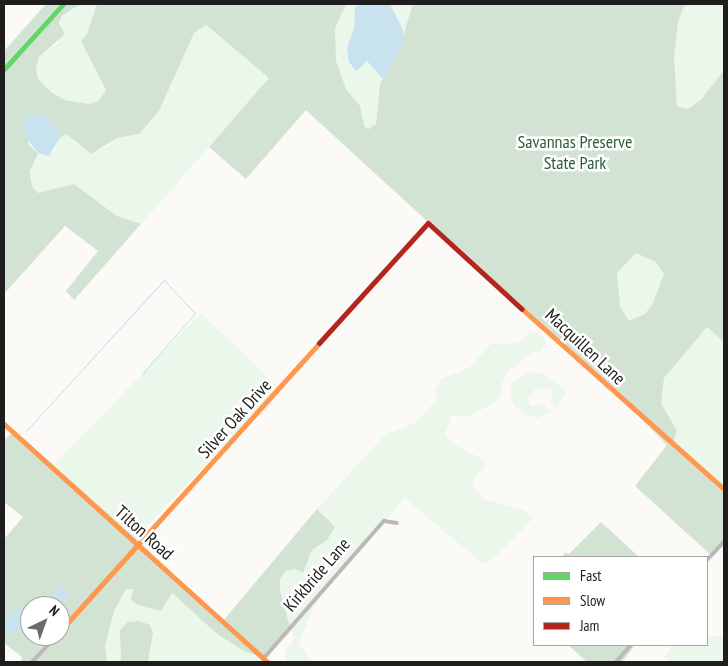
<!DOCTYPE html>
<html>
<head>
<meta charset="utf-8">
<style>
	body { margin:0 }
	#map { position:relative; width:728px; height:666px; overflow:hidden; background:#fbfaf6; font-family:"PT Sans Narrow",sans-serif }
	div>[style] { position:absolute }
	[style*='--x'] { left:calc(var(--x)*1px); top:calc(var(--y)*1px); width:calc(var(--w)*1px); rotate:calc(var(--a)*1deg) }
	.green>* { inset:0; background:#eaf7ea; transform-origin:0 0 }
	.forest>* { inset:0; background:#d2e3d3 }
	.water>* { inset:0; background:#c9e2ef }
	.stream>* { height:1px; margin:-0.5px; padding:0 0.5px; transform-origin:0.5px; border-radius:0.5px; background:#c9e2ef }
	.street>* { height:4px; margin:-2px; padding:0 2px; transform-origin:2px; border-radius:2px; background:#bdb8b8 }
	.fast>* { height:5px; margin:-2.5px; padding:0 2.5px; transform-origin:2.5px; border-radius:2.5px; background:#63d668 }
	.slow>* { height:5px; margin:-2.5px; padding:0 2.5px; transform-origin:2.5px; border-radius:2.5px; background:#ff974d }
	.jam>* { height:5px; margin:-2.5px; padding:0 2.5px; transform-origin:2.5px; border-radius:2.5px; background:#b3261e }
	span { translate:-50% -50%; white-space:nowrap; text-align:center; line-height:1.15; -webkit-text-stroke:5px #fff; paint-order:stroke }
	.park-label { font-size:18px; color:#2e5d3a }
	.street-label { font-size:18px; color:#1f1e1c }
	.frame { position:absolute; inset:0; border:5px solid #1f1e1c; pointer-events:none }
	.legend { position:absolute; left:533px; top:556px; width:175px; height:90px; box-sizing:border-box; background:#fff; border:1px solid #a5a5a4; margin:0; padding:6px 9px; list-style:none; font-size:15px; color:#1f1e1c }
	.legend li { display:flex; align-items:center; gap:10px; height:25px }
	.legend b { width:25px; border:1px solid #a5a5a4 }
	.north { position:absolute; left:20px; top:596px; width:50px; height:50px; box-sizing:border-box; background:#fff; border:1px solid #a5a5a4; border-radius:50%; rotate:42deg; font-size:14px; font-weight:700; line-height:20px; text-align:center; color:#1f1e1c }
	.north::after { content:''; display:block; margin:auto; width:18px; height:22px; background:#6c6b68; clip-path:polygon(50% 0,100% 100%,50% 72%,0 100%) }
</style>
</head>
<body>
<div id="map">
	<div class="green">
		<div style="clip-path:polygon(80px 4px,97px 4px,87px 34px,81px 41px,106px 90px,99px 101px,89px 104px,65px 100px,51px 93px,38px 79px,36px 69px,39px 57px,58px 43px,62px 16px)"></div>
		<div style="clip-path:polygon(188px 4px,724px 4px,724px 490px,270px 78px,141px 224px,117px 216px,74px 184px,38px 194px,32px 187px,31px 164px,38px 153px,54px 152px,60px 138px,66px 134px,80px 147px,103px 149px,117px 138px,139px 134px,159px 111px,194px 33px,205px 25px,268px 76px)"></div>
		<div style="left:201px;top:313px;width:109px;height:211px;rotate:44deg"></div>
		<div style="clip-path:polygon(531px 332px,539px 333px,546px 342px,541px 352px,532px 352px,508px 372px,502px 383px,500px 397px,492px 404px,469px 416px,452px 415px,445px 434px,455px 445px,486px 461px,484px 469px,476px 475px,472px 484px,483px 499px,524px 510px,533px 518px,497px 555px,483px 564px,405px 498px,319px 597px,298px 643px,312px 662px,287px 662px,285px 652px,294px 639px,280px 590px,280px 579px,286px 571px,295px 569px,303px 573px,312px 550px,327px 540px,325px 516px,317px 509px,386px 434px,416px 423px,438px 398px,435px 392px,441px 379px,469px 368px,491px 344px,510px 344px,522px 340px)"></div>
		<div style="clip-path:polygon(529px 371px,544px 374px,566px 391px,556px 408px,550px 401px,553px 392px,549px 388px,535px 389px,527px 401px,532px 407px,543px 403px,551px 411px,538px 418px,526px 415px,514px 405px,510px 395px,512px 383px)"></div>
		<div style="clip-path:polygon(133px 588px,161px 611px,171px 593px,216px 633px,263px 657px,267px 662px,148px 662px,151px 648px,121px 662px,107px 662px,105px 645px,114px 611px,126px 589px)"></div>
		<div style="clip-path:polygon(724px 635px,724px 662px,670px 662px,664px 656px,674px 645px,707px 645px,707px 637px)"></div>
	</div>
	<div class="forest">
		<div style="clip-path:polygon(46px 4px,60px 4px,4px 66px,4px 51px)"></div>
		<div style="clip-path:polygon(evenodd,65px 4px,80px 4px,62px 16px,59px 23px,65px 34px,39px 57px,36px 69px,38px 79px,52px 93px,65px 100px,89px 104px,99px 101px,106px 90px,81px 41px,87px 34px,97px 4px,346px 4px,335px 28px,336px 61px,346px 89px,360px 106px,364px 126px,369px 129px,376px 124px,380px 84px,397px 56px,413px 4px,685px 4px,678px 21px,674px 57px,677px 107px,688px 109px,701px 100px,724px 70px,724px 342px,707px 327px,664px 378px,661px 403px,677px 431px,672px 445px,724px 493px,724px 542px,712px 556px,635px 486px,667px 445px,632px 409px,306px 110px,246px 179px,209px 147px,269px 78px,206px 25px,194px 33px,159px 111px,139px 134px,117px 138px,91px 154px,66px 134px,60px 138px,57px 127px,29px 116px,24px 123px,29px 145px,38px 153px,30px 171px,32px 187px,38px 193px,74px 184px,117px 216px,141px 224px,74px 300px,66px 291px,98px 251px,65px 226px,4px 294px,4px 72px,65px 4px,636px 253px,656px 262px,664px 274px,653px 303px,645px 314px,629px 321px,620px 307px,617px 273px,636px 253px)"></div>
		<div style="clip-path:polygon(14px 430px,143px 545px,222px 622px,317px 509px,335px 527px,327px 540px,312px 550px,303px 573px,295px 569px,286px 571px,280px 579px,280px 590px,290px 627px,263px 657px,244px 651px,216px 633px,172px 593px,161px 611px,138px 605px,131px 600px,133px 589px,126px 589px,114px 611px,105px 645px,107px 662px,21px 662px,22px 657px,4px 643px,4px 635px,30px 625px,30px 636px,60px 636px,59px 606px,66px 600px,63px 586px,55px 594px,39px 597px,4px 619px,4px 539px,23px 517px,4px 502px,4px 441px)"></div>
		<div style="clip-path:polygon(601px 522px,639px 557px,563px 557px,564px 553px,569px 554px)"></div>
		<div style="clip-path:polygon(139px 621px,150px 625px,153px 633px,148px 662px,121px 662px,120px 630px,128px 622px)"></div>
		<div style="clip-path:polygon(568px 645px,635px 645px,622px 662px,587px 662px)"></div>
	</div>
	<div class="water">
		<div style="clip-path:polygon(359px 4px,390px 4px,402px 28px,404px 37px,397px 56px,383px 79px,367px 61px,356px 71px,349px 62px,347px 48px,354px 29px,355px 8px)"></div>
		<div style="clip-path:polygon(37px 115px,47px 118px,57px 127px,60px 138px,49px 156px,38px 153px,25px 137px,24px 123px,29px 116px)"></div>
		<div style="clip-path:polygon(63px 585px,68px 591px,66px 600px,59px 606px,30px 606px,30px 625px,4px 635px,4px 619px,9px 614px,39px 597px,55px 594px)"></div>
	</div>
	<div class="stream">
		<div style="--x:26;--y:431;--w:205;--a:-47.6"></div>
		<div style="--x:164;--y:280;--w:45;--a:46.8"></div>
		<div style="--x:195;--y:313;--w:81;--a:131"></div>
	</div>
	<div class="street">
		<div style="--x:707;--y:560;--w:25;--a:-47"></div>
		<div style="--x:263;--y:659;--w:184;--a:-48.8"></div>
		<div style="--x:384;--y:521;--w:13;--a:9"></div>
		<div style="--x:32;--y:662;--w:35;--a:-47"></div>
		<div style="--x:616;--y:662;--w:23;--a:-49"></div>
	</div>
	<div class="fast">
		<div style="--x:4;--y:69;--w:88;--a:-47.8"></div>
	</div>
	<div class="slow">
		<div style="--x:522;--y:309;--w:271;--a:41.7"></div>
		<div style="--x:4;--y:424;--w:355;--a:42.1"></div>
		<div style="--x:60;--y:631;--w:387;--a:-48"></div>
	</div>
	<div class="jam">
		<div style="--x:319;--y:343;--w:162;--a:-47.8"></div>
		<div style="--x:428;--y:223;--w:127;--a:42.5"></div>
	</div>
	<div class="park-label">
		<span style="left:575px;top:153px">Savannas Preserve<br>State Park</span>
	</div>
	<div class="street-label">
		<span style="left:585px;top:347px;rotate:43deg">Macquillen Lane</span>
		<span style="left:235px;top:419px;rotate:-48deg">Silver Oak Drive</span>
		<span style="left:144px;top:533px;rotate:42deg">Tilton Road</span>
		<span style="left:317px;top:575px;rotate:-49deg">Kirkbride Lane</span>
	</div>
	<div class="frame"></div>
	<ul class="legend">
	<li><b style="height:6px;background:#63d668"></b>Fast</li>
	<li><b style="height:6px;background:#ff974d"></b>Slow</li>
	<li><b style="height:6px;background:#b3261e"></b>Jam</li>
	</ul>
	<div class="north">N</div>
</div>
</body>
</html>
